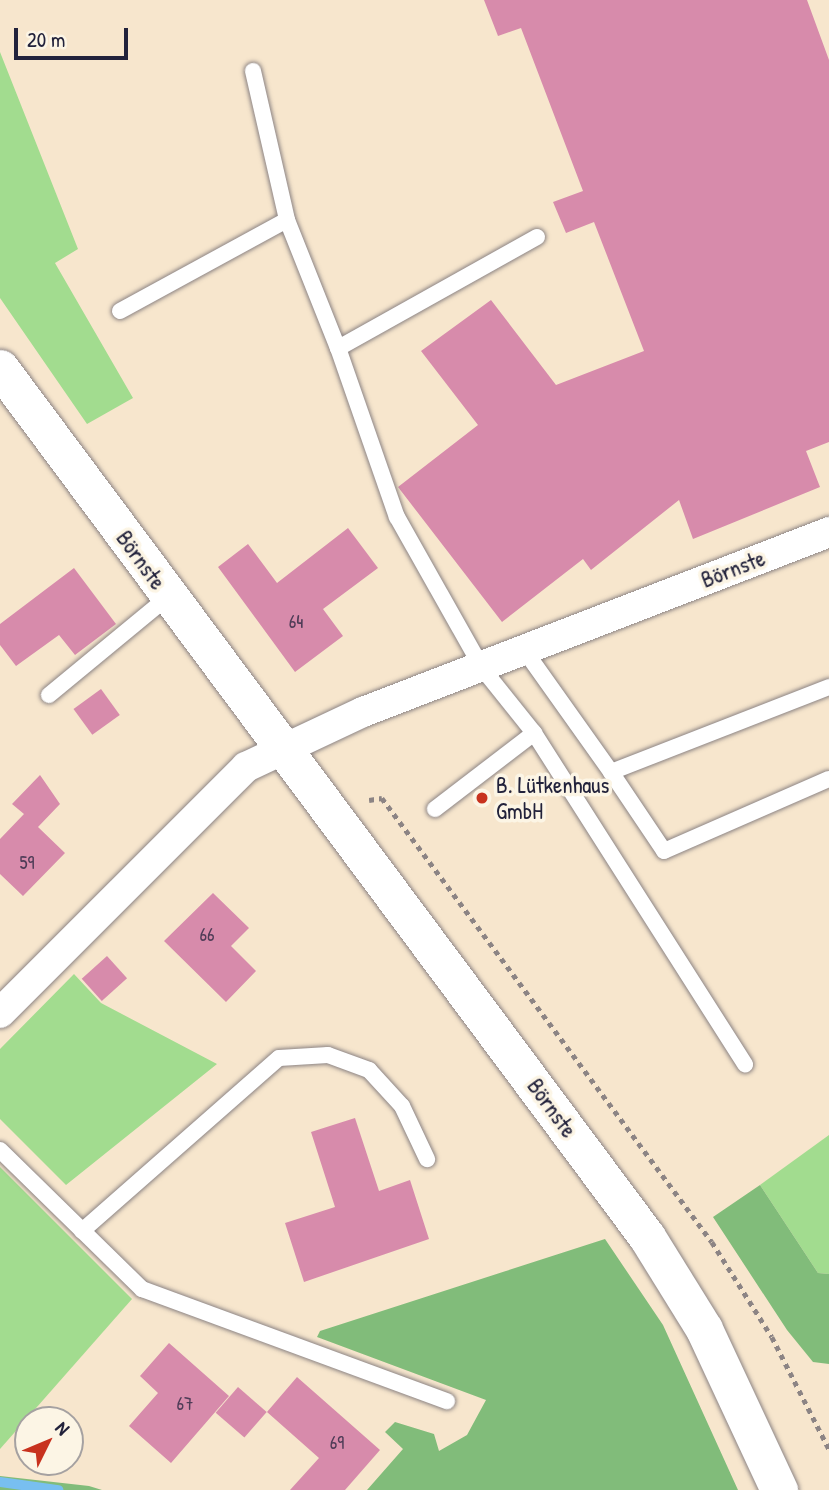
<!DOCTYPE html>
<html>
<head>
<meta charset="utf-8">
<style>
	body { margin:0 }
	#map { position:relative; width:829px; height:1490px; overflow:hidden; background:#f7e6cd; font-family:"Patrick Hand",sans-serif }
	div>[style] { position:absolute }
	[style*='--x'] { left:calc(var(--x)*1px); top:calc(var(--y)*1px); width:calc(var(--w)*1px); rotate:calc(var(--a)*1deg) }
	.green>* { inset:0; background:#a2dc8f }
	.forest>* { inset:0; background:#81bc7a }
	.stream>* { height:10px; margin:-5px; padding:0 5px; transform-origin:5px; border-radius:5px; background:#78bff0 }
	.building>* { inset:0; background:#d78bab; transform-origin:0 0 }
	.path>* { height:4.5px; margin-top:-2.25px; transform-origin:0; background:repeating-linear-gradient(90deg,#8c8484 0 5px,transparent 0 10px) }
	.roads { filter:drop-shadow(0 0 2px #8c8484) drop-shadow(0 0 2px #8c8484) }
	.service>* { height:16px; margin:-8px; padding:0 8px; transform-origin:8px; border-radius:8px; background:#fff }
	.minor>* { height:30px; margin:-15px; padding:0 15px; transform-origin:15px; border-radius:15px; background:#fff }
	.tertiary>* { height:37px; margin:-18.5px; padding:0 18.5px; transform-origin:18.5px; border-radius:18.5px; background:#fff }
	.dots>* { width:19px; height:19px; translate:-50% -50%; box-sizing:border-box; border:4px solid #fcf5e5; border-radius:50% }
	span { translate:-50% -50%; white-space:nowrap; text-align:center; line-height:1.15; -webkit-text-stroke:7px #fcf5e5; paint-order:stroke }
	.number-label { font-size:19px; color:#4f3c57 }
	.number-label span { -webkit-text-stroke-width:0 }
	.street-label { font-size:23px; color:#22223b }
	.poi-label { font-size:23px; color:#22223b }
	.left { translate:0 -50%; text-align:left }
	.north { position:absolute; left:14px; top:1406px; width:70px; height:70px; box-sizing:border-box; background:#fcf5e5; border:2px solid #a5a1a1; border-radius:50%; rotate:47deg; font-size:19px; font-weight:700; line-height:28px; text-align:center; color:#22223b }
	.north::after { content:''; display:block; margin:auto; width:24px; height:32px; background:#c8321e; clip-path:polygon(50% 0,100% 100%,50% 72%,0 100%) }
	.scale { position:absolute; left:14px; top:28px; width:114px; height:32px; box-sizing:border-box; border:4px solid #22223b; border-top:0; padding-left:9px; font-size:21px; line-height:24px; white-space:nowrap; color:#22223b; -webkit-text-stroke:5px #fcf5e5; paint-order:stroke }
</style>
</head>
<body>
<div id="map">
	<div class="green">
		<div style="clip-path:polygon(0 52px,78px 249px,55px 263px,133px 398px,87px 424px,0 298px)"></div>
		<div style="clip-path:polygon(74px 974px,101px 1003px,217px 1064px,66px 1185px,0 1119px,0 1049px)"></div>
		<div style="clip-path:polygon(829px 1135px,829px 1274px,818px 1273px,760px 1185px)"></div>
		<div style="clip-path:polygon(0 1167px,132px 1299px,0 1449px)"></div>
	</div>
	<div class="forest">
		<div style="clip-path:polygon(760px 1185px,818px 1273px,829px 1274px,829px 1364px,813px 1362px,787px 1330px,713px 1217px)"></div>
		<div style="clip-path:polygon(605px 1239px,663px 1325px,738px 1490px,367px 1490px,403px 1449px,385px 1432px,395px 1422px,434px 1434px,439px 1451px,467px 1435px,486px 1400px,317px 1337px,320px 1331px)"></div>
		<div style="clip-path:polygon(0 1476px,89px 1486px,102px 1490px,0 1490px)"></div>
	</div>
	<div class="stream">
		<div style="--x:0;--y:1482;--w:59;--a:7.9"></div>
	</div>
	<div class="building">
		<div style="clip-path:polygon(484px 0,807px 0,829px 60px,829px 442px,806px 451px,820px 487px,693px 539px,679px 500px,591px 570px,583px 559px,502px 622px,398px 487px,478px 425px,421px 351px,491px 300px,556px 385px,644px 351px,594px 222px,566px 233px,553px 202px,583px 191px,521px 28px,498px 36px)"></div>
		<div style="clip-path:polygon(348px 528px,378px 568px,323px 609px,343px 636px,295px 672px,218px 567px,248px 544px,277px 583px)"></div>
		<div style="clip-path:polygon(74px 568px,116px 624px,75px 655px,59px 635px,16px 666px,0 645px,0 624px)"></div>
		<div style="left:101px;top:689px;width:32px;height:34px;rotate:54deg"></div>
		<div style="clip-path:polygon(40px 775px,60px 804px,38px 827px,65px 853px,23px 896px,0 874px,0 839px,24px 814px,12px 804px)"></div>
		<div style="clip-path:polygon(213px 893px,249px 928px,231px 946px,256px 971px,226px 1002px,164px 941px)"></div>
		<div style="left:107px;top:956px;width:30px;height:34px;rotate:48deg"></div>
		<div style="clip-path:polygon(355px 1118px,379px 1191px,410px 1180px,429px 1239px,304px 1282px,285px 1223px,335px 1207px,311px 1132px)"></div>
		<div style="clip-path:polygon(169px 1343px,229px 1396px,171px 1463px,129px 1426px,158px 1393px,140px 1376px)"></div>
		<div style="clip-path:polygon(297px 1377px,380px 1450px,345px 1490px,290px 1490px,319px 1458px,267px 1412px)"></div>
		<div style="left:238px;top:1387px;width:38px;height:34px;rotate:41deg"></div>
	</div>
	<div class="path">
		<div style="--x:369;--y:800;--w:13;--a:-9"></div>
		<div style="--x:382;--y:798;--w:553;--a:53.38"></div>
		<div style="--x:712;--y:1242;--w:112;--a:57.7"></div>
		<div style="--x:772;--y:1337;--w:126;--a:63"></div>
	</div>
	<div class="roads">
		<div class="service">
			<div style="--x:253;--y:71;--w:153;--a:77.1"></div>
			<div style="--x:287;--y:220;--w:138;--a:68.3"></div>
			<div style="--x:537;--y:237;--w:228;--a:150.8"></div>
			<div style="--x:338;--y:348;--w:179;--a:70.8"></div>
			<div style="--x:397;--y:517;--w:173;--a:60.6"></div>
			<div style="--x:482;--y:668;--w:83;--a:51.3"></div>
			<div style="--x:534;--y:733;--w:393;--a:57.5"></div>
			<div style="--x:120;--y:311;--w:190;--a:-28.6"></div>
			<div style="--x:525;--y:651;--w:148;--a:54.6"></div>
			<div style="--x:611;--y:772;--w:234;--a:-21.3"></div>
			<div style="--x:49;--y:695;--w:156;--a:-39.5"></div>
			<div style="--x:611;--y:772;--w:95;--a:56.1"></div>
			<div style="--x:664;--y:851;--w:180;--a:-23.6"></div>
			<div style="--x:435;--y:809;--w:125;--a:-37.5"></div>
			<div style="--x:0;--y:1150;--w:199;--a:44.4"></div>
			<div style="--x:142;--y:1289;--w:325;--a:20.2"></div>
			<div style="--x:82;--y:1231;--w:262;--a:-41.3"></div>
			<div style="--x:279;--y:1058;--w:49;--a:-3.5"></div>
			<div style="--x:328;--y:1055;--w:44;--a:20.1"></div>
			<div style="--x:369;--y:1070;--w:49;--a:47.5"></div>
			<div style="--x:402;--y:1106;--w:59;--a:64.7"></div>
		</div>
		<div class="minor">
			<div style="--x:0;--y:1013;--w:348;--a:-45"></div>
			<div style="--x:246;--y:767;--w:129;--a:-25.2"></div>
			<div style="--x:363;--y:712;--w:500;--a:-21.1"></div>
		</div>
		<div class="tertiary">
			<div style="--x:0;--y:368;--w:1083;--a:53.33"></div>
			<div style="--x:647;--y:1237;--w:108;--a:58.2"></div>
			<div style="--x:704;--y:1329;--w:178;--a:65"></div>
		</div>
	</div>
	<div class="dots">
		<div style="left:482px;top:798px;background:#c8321e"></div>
	</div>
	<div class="number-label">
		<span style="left:296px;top:622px">64</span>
		<span style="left:27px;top:863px">59</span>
		<span style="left:207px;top:935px">66</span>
		<span style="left:185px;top:1404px">67</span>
		<span style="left:337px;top:1443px">69</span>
	</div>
	<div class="street-label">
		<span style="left:141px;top:560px;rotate:54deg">Börnste</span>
		<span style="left:733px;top:569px;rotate:-21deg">Börnste</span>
		<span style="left:552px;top:1108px;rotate:54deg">Börnste</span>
	</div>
	<div class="poi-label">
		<span class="left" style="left:496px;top:798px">B. Lütkenhaus<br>GmbH</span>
	</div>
	<div class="north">N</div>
	<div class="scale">20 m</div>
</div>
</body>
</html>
